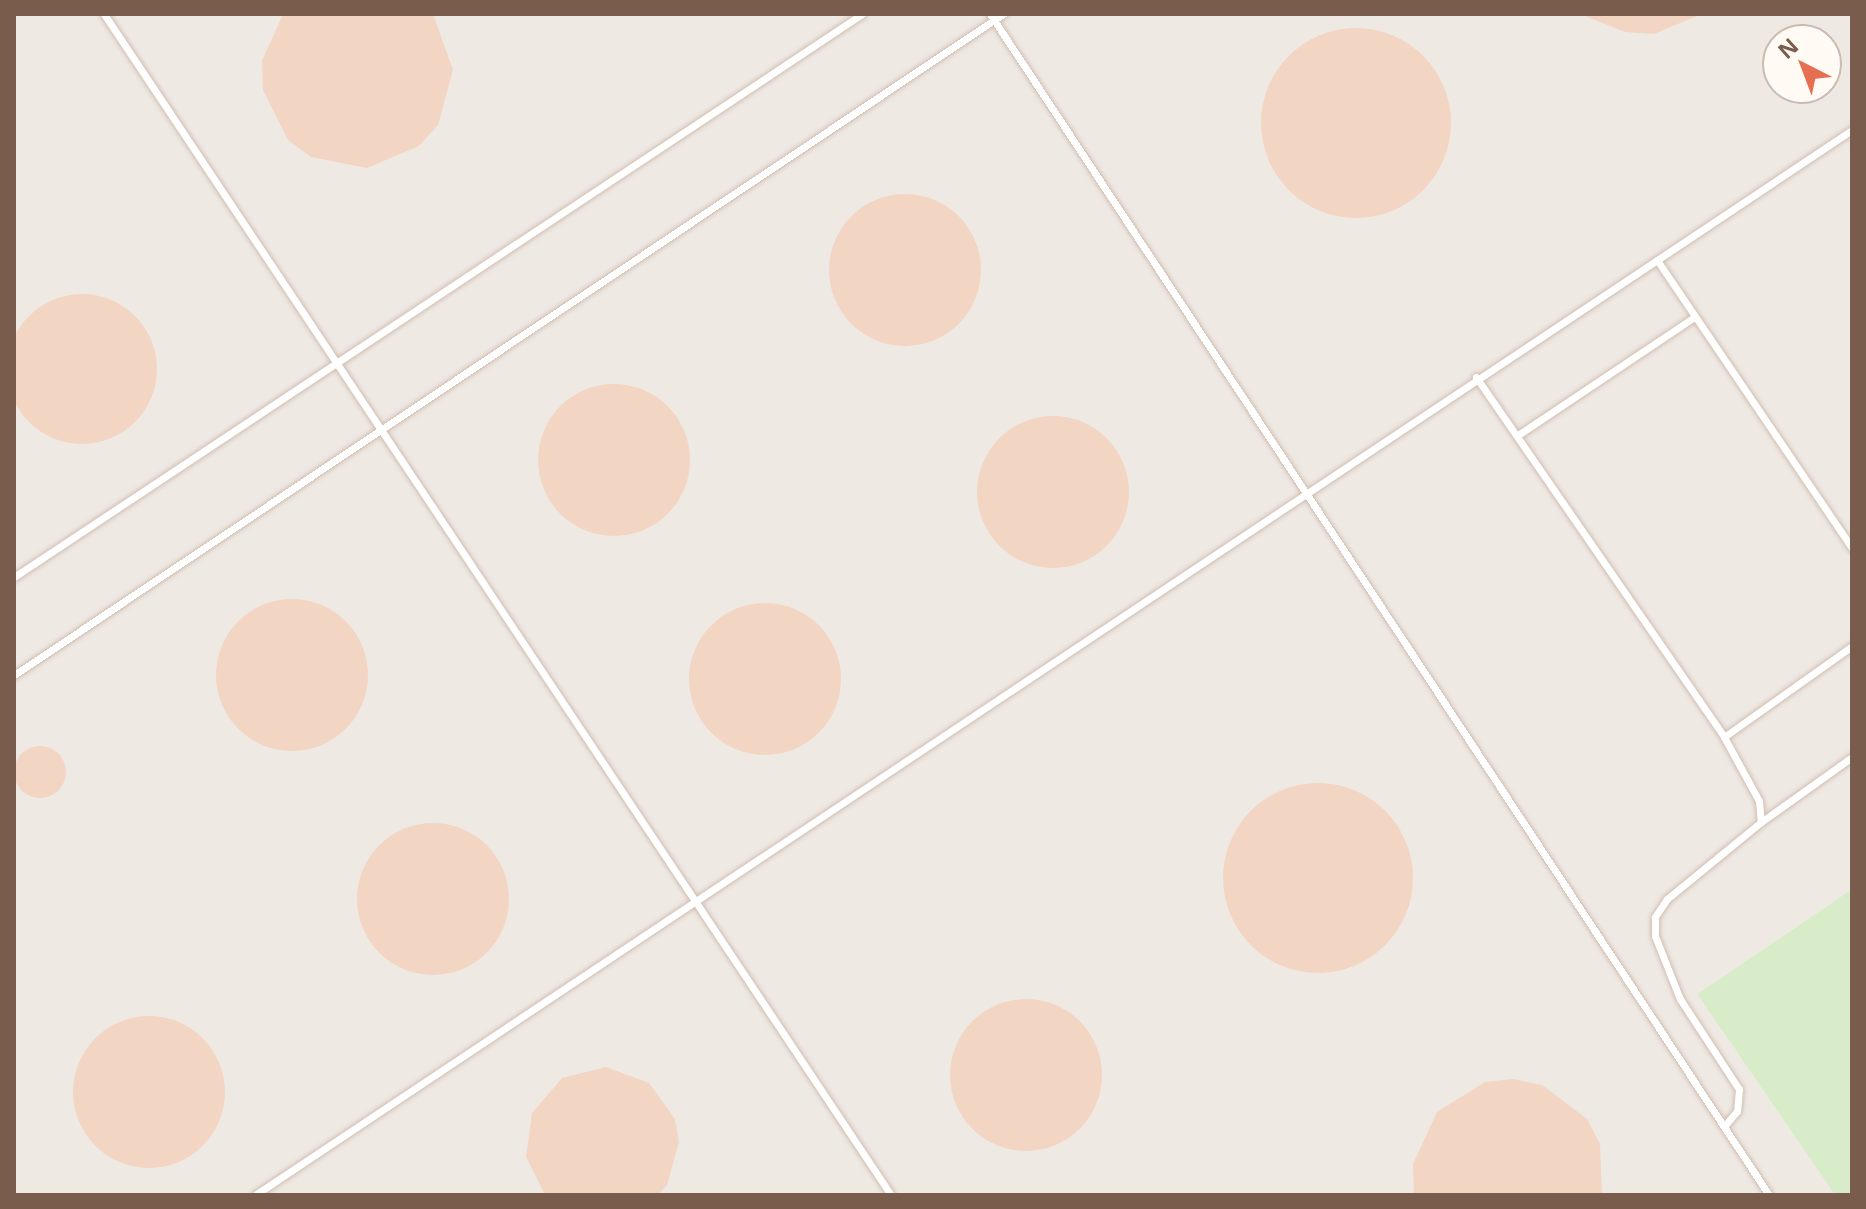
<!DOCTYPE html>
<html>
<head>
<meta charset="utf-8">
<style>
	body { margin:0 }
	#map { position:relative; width:1866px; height:1209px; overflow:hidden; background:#fdf6ec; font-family:"Noto Sans",sans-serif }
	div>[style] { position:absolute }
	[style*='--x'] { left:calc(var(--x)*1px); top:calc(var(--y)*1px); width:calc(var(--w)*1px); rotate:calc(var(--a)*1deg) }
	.industrial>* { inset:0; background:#efe9e4 }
	.green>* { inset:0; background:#d8ecc9 }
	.building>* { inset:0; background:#f3d5c3 }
	.round { border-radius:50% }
	.roads { filter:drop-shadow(0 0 2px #d1beb0) drop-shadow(0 0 2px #d1beb0) }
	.lane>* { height:7px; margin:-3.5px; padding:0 3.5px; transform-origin:3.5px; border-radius:3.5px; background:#fff }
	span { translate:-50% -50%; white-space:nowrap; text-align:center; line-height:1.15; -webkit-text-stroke:6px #fffaf3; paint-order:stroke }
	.frame { position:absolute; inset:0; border:16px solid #7a5c4d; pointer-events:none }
	.north { position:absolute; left:1762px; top:24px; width:80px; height:80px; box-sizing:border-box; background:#fffaf3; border:2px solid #cabbb1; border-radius:50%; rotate:318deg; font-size:22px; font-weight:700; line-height:32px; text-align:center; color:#7a5c4d }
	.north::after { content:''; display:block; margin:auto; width:28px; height:36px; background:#e76f51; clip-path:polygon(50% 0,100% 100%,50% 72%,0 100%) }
</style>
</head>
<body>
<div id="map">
	<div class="industrial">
		<div style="clip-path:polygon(evenodd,14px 14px,1852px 14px,1852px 889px,1697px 994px,1835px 1195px,14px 1195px,14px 14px,1778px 40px,1826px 40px,1826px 88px,1778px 88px,1778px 40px)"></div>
	</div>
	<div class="green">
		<div style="clip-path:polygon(1852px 889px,1852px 1195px,1835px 1195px,1697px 994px)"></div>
	</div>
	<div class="building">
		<div style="clip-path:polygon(283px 14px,433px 14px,453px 70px,438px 125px,419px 146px,367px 168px,311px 157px,288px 140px,263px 90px,262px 61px)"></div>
		<div style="clip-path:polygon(1580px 14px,1702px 14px,1654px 34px,1625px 32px)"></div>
		<div class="round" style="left:1261px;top:28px;width:190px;height:190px"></div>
		<div class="round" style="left:829px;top:194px;width:152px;height:152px"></div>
		<div class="round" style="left:7px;top:294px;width:150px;height:150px"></div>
		<div class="round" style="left:538px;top:384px;width:152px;height:152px"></div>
		<div class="round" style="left:977px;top:416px;width:152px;height:152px"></div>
		<div class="round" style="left:216px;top:599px;width:152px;height:152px"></div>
		<div class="round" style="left:689px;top:603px;width:152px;height:152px"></div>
		<div class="round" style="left:14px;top:746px;width:52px;height:52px"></div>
		<div class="round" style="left:1223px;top:783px;width:190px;height:190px"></div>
		<div class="round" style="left:357px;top:823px;width:152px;height:152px"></div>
		<div class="round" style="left:950px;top:999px;width:152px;height:152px"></div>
		<div class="round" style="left:73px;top:1016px;width:152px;height:152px"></div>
		<div style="clip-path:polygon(606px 1067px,649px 1083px,675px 1119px,679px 1142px,667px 1185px,658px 1195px,545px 1195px,526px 1157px,532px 1113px,562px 1078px)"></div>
		<div style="clip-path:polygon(1513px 1079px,1542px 1085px,1587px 1119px,1600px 1144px,1602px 1195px,1414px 1195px,1413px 1164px,1437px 1112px,1485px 1082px)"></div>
	</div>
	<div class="roads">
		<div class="lane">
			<div style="--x:104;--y:14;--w:1419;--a:56.32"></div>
			<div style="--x:990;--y:14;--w:1415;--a:56.59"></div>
			<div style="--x:1657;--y:260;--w:348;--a:55.9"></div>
			<div style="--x:1476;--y:377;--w:437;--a:55.4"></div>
			<div style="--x:1724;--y:737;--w:157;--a:-35.4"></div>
			<div style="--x:1518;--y:435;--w:212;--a:-33.8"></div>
			<div style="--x:14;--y:577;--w:1018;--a:-33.58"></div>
			<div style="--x:14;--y:675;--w:1190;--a:-33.76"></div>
			<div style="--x:1724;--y:737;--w:73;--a:61.3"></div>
			<div style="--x:1759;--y:801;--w:21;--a:85"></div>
			<div style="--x:1761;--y:822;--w:122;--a:140.7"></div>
			<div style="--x:1667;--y:899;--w:22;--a:124"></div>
			<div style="--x:1655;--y:917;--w:19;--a:90"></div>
			<div style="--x:1655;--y:936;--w:68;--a:68.4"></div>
			<div style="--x:1680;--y:999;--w:108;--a:56.8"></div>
			<div style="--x:1739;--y:1089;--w:22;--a:95"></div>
			<div style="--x:1737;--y:1111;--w:17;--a:130"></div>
			<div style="--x:1761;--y:822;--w:112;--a:-35.5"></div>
			<div style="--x:255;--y:1195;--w:1920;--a:-33.7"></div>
		</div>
	</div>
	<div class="frame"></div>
	<div class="north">N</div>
</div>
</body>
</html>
